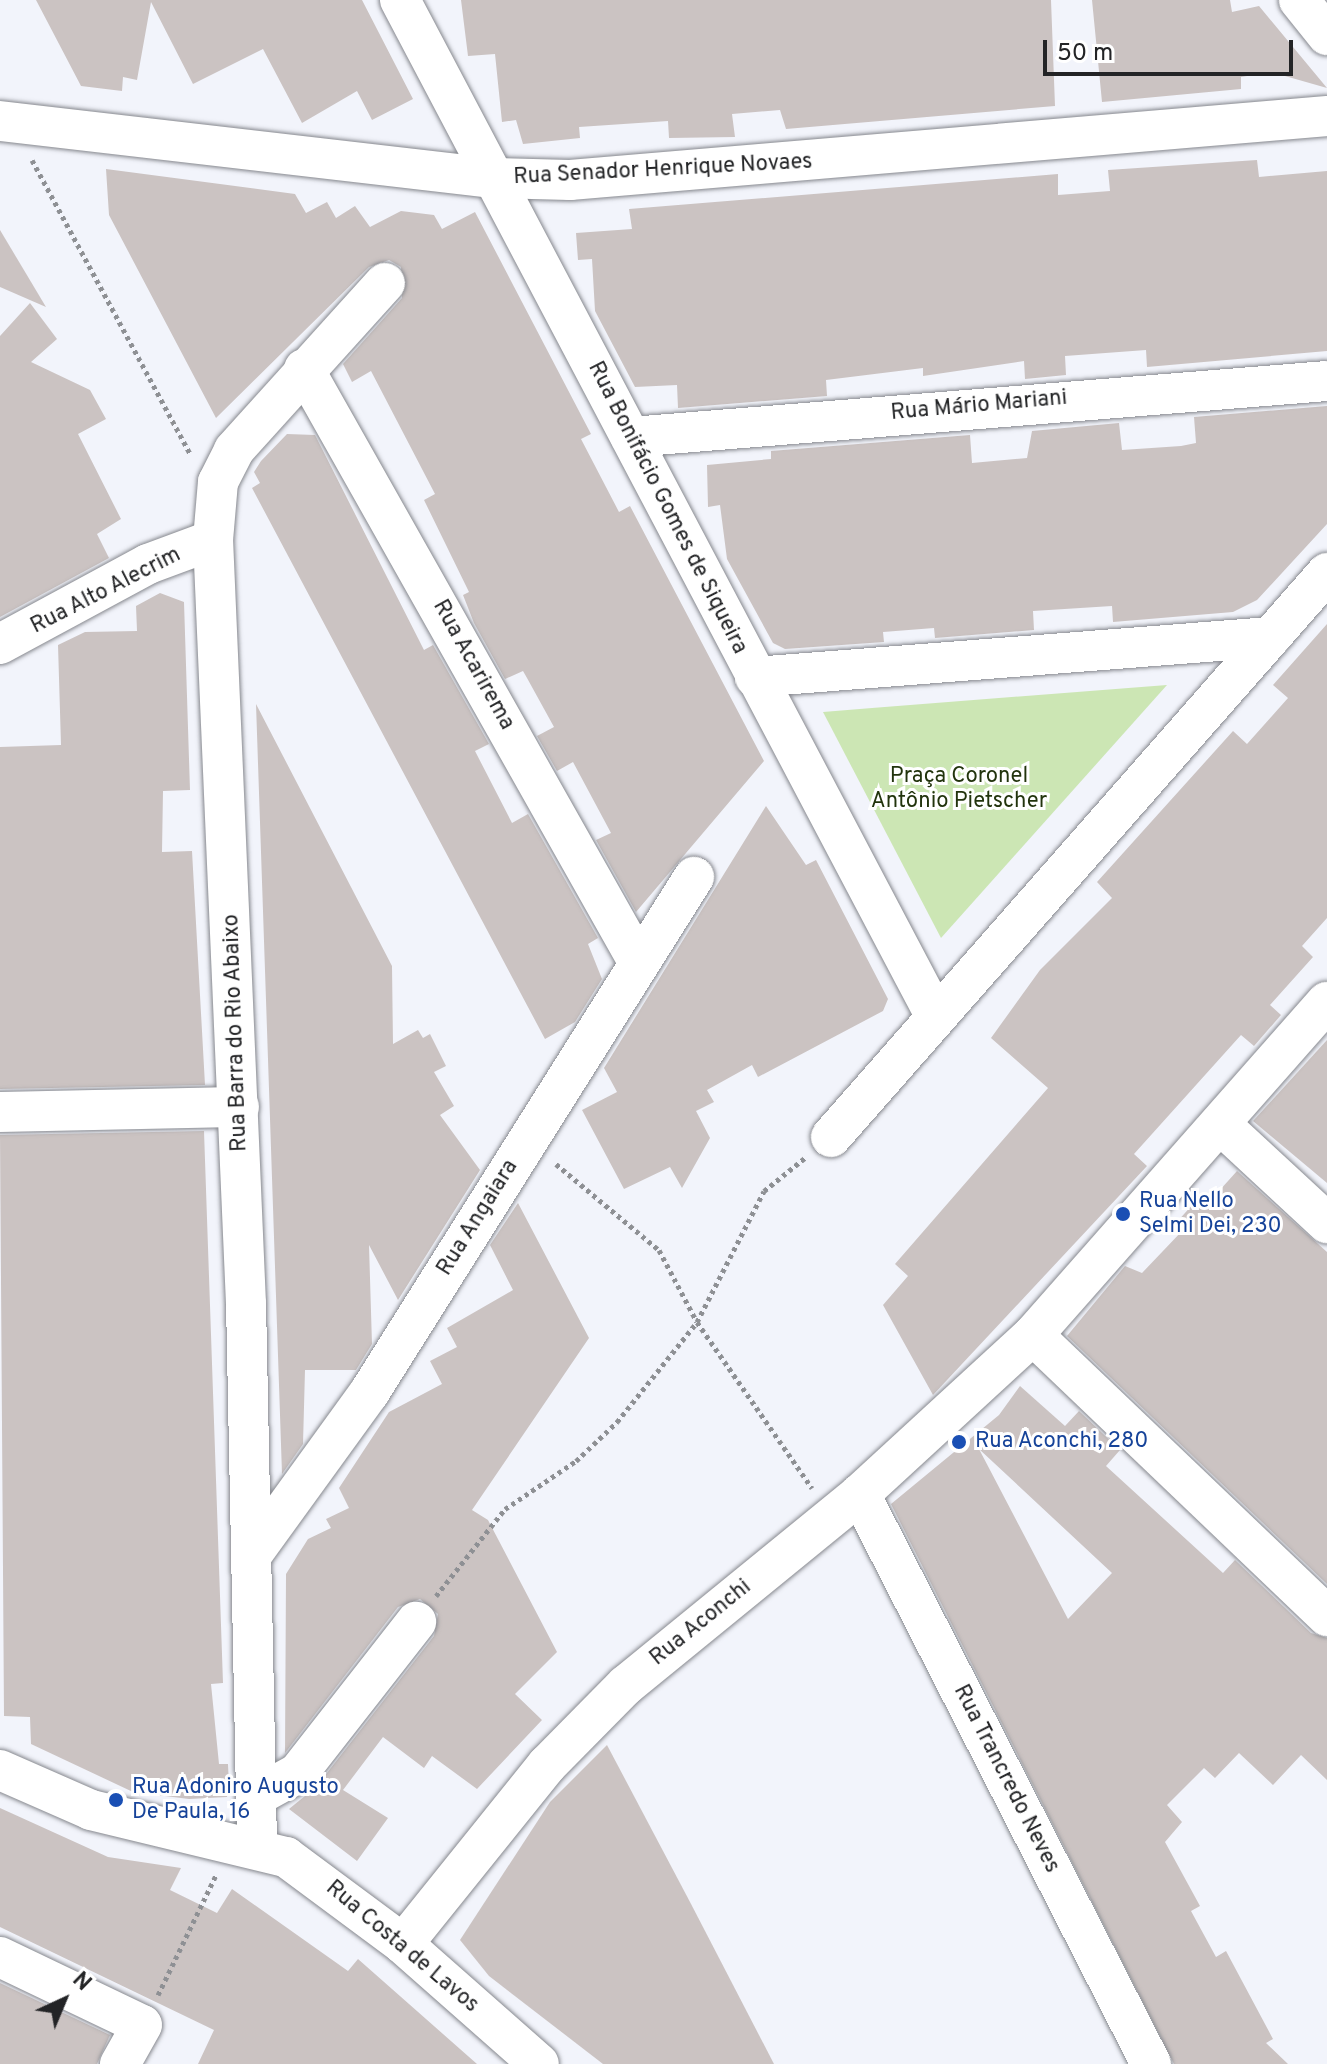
<!DOCTYPE html>
<html>
<head>
<meta charset="utf-8">
<style>
	body { margin:0 }
	#map { position:relative; width:1327px; height:2064px; overflow:hidden; background:#f2f4fb; font-family:Overpass,sans-serif }
	div>[style] { position:absolute }
	[style*='--x'] { left:calc(var(--x)*1px); top:calc(var(--y)*1px); width:calc(var(--w)*1px); rotate:calc(var(--a)*1deg) }
	.green>* { inset:0; background:#cce6b4 }
	.building>* { inset:0; background:#cbc3c2 }
	.path>* { height:5px; margin-top:-2.5px; transform-origin:0; background:repeating-linear-gradient(90deg,#8e9094 0 4px,transparent 0 8px) }
	.roads { filter:drop-shadow(0 0 2px #86888e) drop-shadow(0 0 2px #86888e) }
	.minor>* { height:40px; margin:-20px; padding:0 20px; transform-origin:20px; border-radius:20px; background:#fff }
	.dots>* { width:22px; height:22px; translate:-50% -50%; box-sizing:border-box; border:4px solid #fff; border-radius:50% }
	span { translate:-50% -50%; white-space:nowrap; text-align:center; line-height:1.15; -webkit-text-stroke:6px #fff; paint-order:stroke }
	.street-label { font-size:22px; color:#232426 }
	.park-label { font-size:22px; color:#22340d }
	.transit-label { font-size:22px; color:#164399 }
	.left { translate:0 -50%; text-align:left }
	.north { position:absolute; left:24px; top:1960px; width:80px; height:80px; -webkit-text-stroke:6px #fff; paint-order:stroke; rotate:44deg; font-size:22px; font-weight:700; line-height:32px; text-align:center; color:#232426 }
	.north::after { content:''; display:block; margin:auto; width:28px; height:36px; background:#232426; clip-path:polygon(50% 0,100% 100%,50% 72%,0 100%) }
	.scale { position:absolute; left:1043px; top:40px; width:250px; height:36px; box-sizing:border-box; border:4px solid #232426; border-top:0; padding-left:10px; font-size:24px; line-height:28px; white-space:nowrap; color:#232426; -webkit-text-stroke:6px #fff; paint-order:stroke }
</style>
</head>
<body>
<div id="map">
	<div class="green">
		<div style="clip-path:polygon(1167px 685px,941px 938px,823px 712px,872px 708px)"></div>
	</div>
	<div class="building">
		<div style="clip-path:polygon(36px 0,362px 0,413px 99px,372px 120px,357px 91px,302px 123px,263px 49px,193px 84px,151px 2px,137px 80px,123px 77px,122px 91px,81px 86px)"></div>
		<div style="clip-path:polygon(461px 0,1051px 0,1055px 106px,786px 129px,780px 110px,732px 114px,735px 137px,669px 138px,668px 121px,579px 127px,580px 138px,523px 144px,516px 120px,502px 122px,495px 54px,468px 56px)"></div>
		<div style="clip-path:polygon(1092px 0,1230px 0,1232px 12px,1259px 6px,1327px 88px,1271px 72px,1241px 77px,1241px 89px,1102px 102px)"></div>
		<div style="clip-path:polygon(1257px 160px,1259px 177px,1327px 171px,1327px 351px,1147px 367px,1146px 350px,1065px 356px,1066px 375px,1025px 379px,1024px 361px,923px 376px,923px 368px,826px 380px,827px 396px,678px 408px,677px 385px,635px 387px,595px 311px,592px 259px,578px 260px,576px 233px,632px 229px,629px 209px,1058px 174px,1058px 195px,1110px 191px,1108px 170px)"></div>
		<div style="clip-path:polygon(106px 169px,295px 194px,306px 213px,327px 202px,336px 218px,355px 206px,370px 227px,401px 211px,434px 215px,442px 229px,475px 212px,591px 434px,581px 439px,619px 512px,630px 506px,764px 761px,636px 912px,596px 840px,611px 833px,573px 762px,557px 771px,537px 736px,554px 727px,527px 678px,523px 671px,505px 679px,474px 623px,463px 595px,469px 592px,424px 500px,435px 494px,371px 371px,352px 382px,343px 364px,402px 298px,401px 267px,389px 260px,369px 267px,216px 418px,109px 215px)"></div>
		<div style="clip-path:polygon(0 230px,46px 307px,0 287px)"></div>
		<div style="clip-path:polygon(30px 303px,57px 339px,31px 362px,90px 390px,106px 419px,78px 434px,121px 519px,97px 534px,109px 558px,0 617px,0 336px)"></div>
		<div style="clip-path:polygon(1327px 406px,1327px 524px,1257px 600px,1233px 612px,1113px 622px,1112px 606px,1033px 611px,1034px 630px,935px 638px,934px 628px,883px 632px,884px 642px,785px 649px,773px 643px,727px 559px,720px 505px,708px 507px,707px 465px,771px 459px,771px 451px,970px 435px,972px 463px,1027px 458px,1032px 431px,1119px 423px,1122px 450px,1181px 446px,1196px 443px,1194px 417px)"></div>
		<div style="clip-path:polygon(287px 434px,315px 435px,424px 650px,433px 645px,489px 744px,475px 751px,512px 823px,528px 814px,598px 938px,588px 944px,602px 979px,575px 1022px,545px 1039px,252px 488px,260px 483px,254px 472px,261px 461px)"></div>
		<div style="clip-path:polygon(160px 593px,184px 602px,190px 790px,163px 791px,162px 852px,192px 851px,205px 1085px,0 1089px,0 747px,61px 745px,58px 645px,85px 632px,137px 631px,136px 606px)"></div>
		<div style="clip-path:polygon(1327px 624px,1327px 918px,1302px 946px,1313px 957px,1270px 1005px,1281px 1015px,1254px 1046px,1241px 1035px,1134px 1154px,1147px 1166px,933px 1395px,883px 1305px,908px 1276px,895px 1264px,1048px 1088px,991px 1038px,1040px 970px,1112px 898px,1097px 882px,1233px 731px,1247px 744px,1288px 698px,1273px 685px)"></div>
		<div style="clip-path:polygon(256px 704px,392px 966px,393px 1044px,418px 1030px,423px 1038px,430px 1034px,446px 1066px,434px 1072px,454px 1106px,440px 1115px,480px 1170px,398px 1300px,369px 1245px,372px 1344px,356px 1370px,305px 1370px,303px 1444px,282px 1474px)"></div>
		<div style="clip-path:polygon(766px 806px,806px 865px,816px 860px,888px 999px,883px 1011px,758px 1077px,752px 1065px,707px 1090px,714px 1102px,696px 1111px,710px 1138px,682px 1188px,670px 1167px,624px 1189px,582px 1110px,617px 1092px,604px 1068px)"></div>
		<div style="clip-path:polygon(1327px 1040px,1327px 1183px,1253px 1121px)"></div>
		<div style="clip-path:polygon(204px 1131px,223px 1683px,211px 1684px,219px 1764px,228px 1764px,229px 1786px,227px 1797px,189px 1799px,133px 1792px,31px 1744px,30px 1717px,4px 1716px,0 1135px)"></div>
		<div style="clip-path:polygon(1237px 1171px,1327px 1252px,1327px 1584px,1067px 1336px,1125px 1266px,1142px 1273px,1183px 1230px,1176px 1223px,1202px 1194px,1210px 1201px)"></div>
		<div style="clip-path:polygon(518px 1203px,589px 1338px,472px 1510px,488px 1520px,557px 1652px,515px 1694px,542px 1720px,477px 1789px,432px 1756px,424px 1768px,383px 1737px,343px 1790px,388px 1818px,357px 1861px,289px 1809px,316px 1787px,434px 1636px,438px 1614px,420px 1599px,398px 1607px,285px 1753px,286px 1574px,308px 1539px,331px 1528px,326px 1519px,349px 1508px,339px 1488px,389px 1412px,442px 1384px,430px 1361px,457px 1347px,447px 1328px,513px 1290px,490px 1245px)"></div>
		<div style="clip-path:polygon(evenodd,1020px 1386px,1065px 1426px,1079px 1411px,1120px 1450px,1106px 1466px,1223px 1573px,1235px 1560px,1311px 1633px,1327px 1638px,1327px 1780px,1301px 1755px,1273px 1785px,1239px 1753px,1215px 1778px,1204px 1768px,1167px 1805px,1182px 1822px,1165px 1842px,1200px 1906px,1191px 1911px,1216px 1957px,1226px 1951px,1273px 2039px,1266px 2043px,1288px 2064px,1174px 2064px,891px 1504px,999px 1415px,1020px 1386px,979px 1449px,1112px 1573px,1068px 1619px,979px 1449px)"></div>
		<div style="clip-path:polygon(607px 1745px,690px 1902px,774px 2064px,603px 2064px,489px 1976px,460px 1940px,550px 1802px)"></div>
		<div style="clip-path:polygon(0 1808px,108px 1857px,181px 1868px,170px 1890px,217px 1913px,232px 1889px,348px 1971px,358px 1959px,477px 2064px,198px 2064px,214px 2030px,0 1927px)"></div>
		<div style="clip-path:polygon(0 1983px,110px 2035px,97px 2064px,0 2064px)"></div>
	</div>
	<div class="path">
		<div style="--x:32;--y:160;--w:334;--a:61.7"></div>
		<div style="--x:556;--y:1164;--w:134;--a:39.9"></div>
		<div style="--x:659;--y:1250;--w:81;--a:62.2"></div>
		<div style="--x:697;--y:1322;--w:202;--a:55.3"></div>
		<div style="--x:436;--y:1596;--w:111;--a:-51.6"></div>
		<div style="--x:505;--y:1509;--w:86;--a:-34.1"></div>
		<div style="--x:576;--y:1461;--w:57;--a:-43.6"></div>
		<div style="--x:617;--y:1422;--w:128;--a:-51.3"></div>
		<div style="--x:697;--y:1322;--w:147;--a:-62.9"></div>
		<div style="--x:764;--y:1191;--w:54;--a:-39"></div>
		<div style="--x:158;--y:1995;--w:133;--a:-64.2"></div>
	</div>
	<div class="roads">
		<div class="minor">
			<div style="--x:400;--y:0;--w:1147;--a:62.21"></div>
			<div style="--x:1299;--y:0;--w:45;--a:51.3"></div>
			<div style="--x:0;--y:121;--w:498;--a:6.6"></div>
			<div style="--x:495;--y:178;--w:75;--a:1.5"></div>
			<div style="--x:570;--y:180;--w:760;--a:-4.83"></div>
			<div style="--x:304;--y:369;--w:682;--a:60.58"></div>
			<div style="--x:631;--y:437;--w:698;--a:-4.6"></div>
			<div style="--x:0;--y:644;--w:168;--a:-28.4"></div>
			<div style="--x:148;--y:564;--w:69;--a:-20.3"></div>
			<div style="--x:755;--y:677;--w:517;--a:-4.44"></div>
			<div style="--x:0;--y:1112;--w:239;--a:-1.2"></div>
			<div style="--x:1220;--y:1124;--w:146;--a:42.8"></div>
			<div style="--x:831;--y:1137;--w:751;--a:-48.67"></div>
			<div style="--x:1033;--y:1335;--w:407;--a:43.7"></div>
			<div style="--x:860;--y:1494;--w:640;--a:62.95"></div>
			<div style="--x:253;--y:1553;--w:198;--a:-54.1"></div>
			<div style="--x:369;--y:1393;--w:610;--a:-57.8"></div>
			<div style="--x:0;--y:1770;--w:99;--a:23.7"></div>
			<div style="--x:91;--y:1810;--w:201;--a:13.6"></div>
			<div style="--x:286;--y:1857;--w:146;--a:36.6"></div>
			<div style="--x:403;--y:1944;--w:181;--a:41.4"></div>
			<div style="--x:260;--y:1794;--w:43;--a:-28.9"></div>
			<div style="--x:298;--y:1773;--w:192;--a:-52"></div>
			<div style="--x:257;--y:1845;--w:541;--a:-91.16"></div>
			<div style="--x:246;--y:1304;--w:765;--a:-92.47"></div>
			<div style="--x:213;--y:540;--w:58;--a:-85.1"></div>
			<div style="--x:218;--y:482;--w:36;--a:-63"></div>
			<div style="--x:234;--y:450;--w:225;--a:-47.9"></div>
			<div style="--x:403;--y:1944;--w:230;--a:-51.2"></div>
			<div style="--x:547;--y:1765;--w:112;--a:-45.4"></div>
			<div style="--x:626;--y:1685;--w:302;--a:-39.2"></div>
			<div style="--x:860;--y:1494;--w:235;--a:-42.6"></div>
			<div style="--x:1033;--y:1335;--w:444;--a:-48.6"></div>
			<div style="--x:0;--y:1957;--w:157;--a:25.6"></div>
			<div style="--x:142;--y:2025;--w:45;--a:119.4"></div>
		</div>
	</div>
	<div class="dots">
		<div style="left:1123px;top:1214px;background:#1a4fb4"></div>
		<div style="left:959px;top:1442px;background:#1a4fb4"></div>
		<div style="left:116px;top:1800px;background:#1a4fb4"></div>
	</div>
	<div class="street-label">
		<span style="left:663px;top:170px;rotate:-3deg">Rua Senador Henrique Novaes</span>
		<span style="left:979px;top:406px;rotate:-5deg">Rua Mário Mariani</span>
		<span style="left:667px;top:508px;rotate:63deg">Rua Bonifácio Gomes de Siqueira</span>
		<span style="left:106px;top:591px;rotate:-27deg">Rua Alto Alecrim</span>
		<span style="left:473px;top:665px;rotate:61deg">Rua Acarirema</span>
		<span style="left:236px;top:1033px;rotate:-92deg">Rua Barra do Rio Abaixo</span>
		<span style="left:478px;top:1218px;rotate:-58deg">Rua Angaiara</span>
		<span style="left:701px;top:1623px;rotate:-39deg">Rua Aconchi</span>
		<span style="left:1006px;top:1779px;rotate:63deg">Rua Trancredo Neves</span>
		<span style="left:402px;top:1947px;rotate:40deg">Rua Costa de Lavos</span>
	</div>
	<div class="park-label">
		<span style="left:959px;top:789px">Praça Coronel<br>Antônio Pietscher</span>
	</div>
	<div class="transit-label">
		<span class="left" style="left:1139px;top:1214px">Rua Nello<br>Selmi Dei, 230</span>
		<span class="left" style="left:975px;top:1442px">Rua Aconchi, 280</span>
		<span class="left" style="left:132px;top:1800px">Rua Adoniro Augusto<br>De Paula, 16</span>
	</div>
	<div class="north">N</div>
	<div class="scale">50 m</div>
</div>
</body>
</html>
